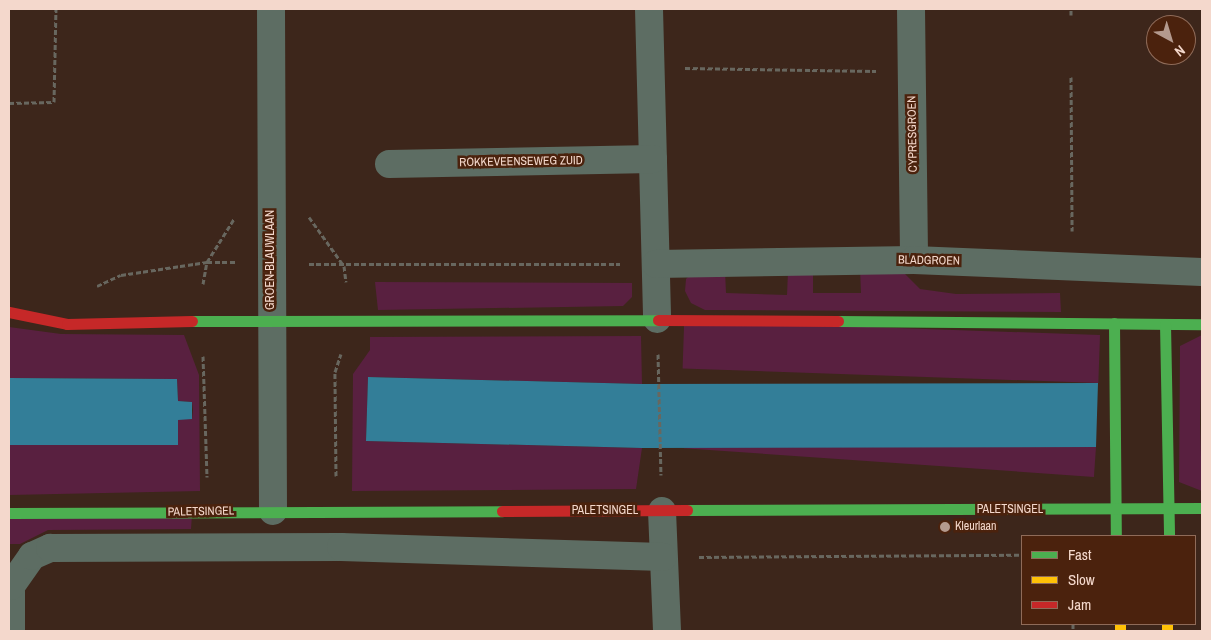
<!DOCTYPE html>
<html>
<head>
<meta charset="utf-8">
<style>
	body { margin:0 }
	#map { position:relative; width:1211px; height:640px; overflow:hidden; background:#3d261b; font-family:"Archivo Narrow",sans-serif }
	div>[style] { position:absolute }
	[style*='--x'] { left:calc(var(--x)*1px); top:calc(var(--y)*1px); width:calc(var(--w)*1px); rotate:calc(var(--a)*1deg) }
	.green>* { inset:0; background:#592040; transform-origin:0 0 }
	.water>* { inset:0; background:#337e98 }
	.path>* { height:3px; margin-top:-1.5px; transform-origin:0; background:repeating-linear-gradient(90deg,#68675f 0 5px,transparent 0 7.5px) }
	.street>* { height:28px; margin:-14px; padding:0 14px; transform-origin:14px; border-radius:14px; background:#5d6d63 }
	.fast>* { height:11px; margin:-5.5px; padding:0 5.5px; transform-origin:5.5px; border-radius:5.5px; background:#4caf50 }
	.slow>* { height:11px; margin:-5.5px; padding:0 5.5px; transform-origin:5.5px; border-radius:5.5px; background:#ffc107 }
	.jam>* { height:11px; margin:-5.5px; padding:0 5.5px; transform-origin:5.5px; border-radius:5.5px; background:#c62828 }
	.dots>* { width:14px; height:14px; translate:-50% -50%; box-sizing:border-box; border:2px solid #4b220d; border-radius:50% }
	span { translate:-50% -50%; white-space:nowrap; text-align:center; line-height:1.15; -webkit-text-stroke:5px #4b220d; paint-order:stroke }
	.street-label { font-size:12px; color:#f4d8cc }
	.poi-label { font-size:12px; color:#f4d8cc }
	.left { translate:0 -50%; text-align:left }
	.frame { position:absolute; inset:0; border:10px solid #f4d8cc; pointer-events:none }
	.legend { position:absolute; left:1021px; top:535px; width:175px; height:90px; box-sizing:border-box; background:#4b220d; border:1px solid #8f6b59; margin:0; padding:6px 9px; list-style:none; font-size:15px; color:#f4d8cc }
	.legend li { display:flex; align-items:center; gap:10px; height:25px }
	.legend b { width:25px; border:1px solid #8f6b59 }
	.north { position:absolute; left:1146px; top:15px; width:50px; height:50px; box-sizing:border-box; background:#4b220d; border:1px solid #8f6b59; border-radius:50%; rotate:141deg; font-size:14px; font-weight:700; line-height:20px; text-align:center; color:#f4d8cc }
	.north::after { content:''; display:block; margin:auto; width:18px; height:22px; background:#b49a8e; clip-path:polygon(50% 0,100% 100%,50% 72%,0 100%) }
</style>
</head>
<body>
<div id="map">
	<div class="green">
		<div style="clip-path:polygon(860px 268px,899px 268px,920px 289px,956px 294px,1060px 293px,1061px 312px,705px 310px,691px 303px,685px 291px,686px 279px,694px 271px,725px 270px,726px 293px,787px 295px,788px 271px,813px 271px,813px 293px,861px 293px)"></div>
		<div style="clip-path:polygon(375px 282px,632px 283px,632px 297px,623px 306px,378px 310px)"></div>
		<div style="clip-path:polygon(9px 327px,61px 334px,184px 335px,199px 375px,200px 491px,9px 495px,9px 445px,178px 445px,178px 419px,192px 419px,193px 410px,192px 402px,178px 401px,177px 379px,9px 378px)"></div>
		<div style="left:1100px;top:335px;width:48px;height:416px;rotate:92deg"></div>
		<div style="clip-path:polygon(1202px 335px,1200px 423px,1202px 491px,1179px 482px,1180px 346px)"></div>
		<div style="clip-path:polygon(641px 336px,642px 384px,368px 377px,366px 441px,642px 448px,636px 489px,352px 491px,353px 374px,370px 350px,370px 337px)"></div>
		<div style="left:1096px;top:447px;width:30px;height:411px;rotate:94deg"></div>
		<div style="clip-path:polygon(192px 515px,191px 529px,48px 530px,20px 544px,9px 544px,9px 519px)"></div>
	</div>
	<div class="water">
		<div style="clip-path:polygon(368px 377px,642px 384px,1098px 383px,1096px 447px,642px 448px,366px 441px)"></div>
		<div style="clip-path:polygon(9px 378px,177px 379px,178px 401px,192px 402px,192px 419px,178px 420px,178px 445px,9px 445px)"></div>
	</div>
	<div class="path">
		<div style="--x:1071;--y:15;--w:6;--a:-90"></div>
		<div style="--x:685;--y:68;--w:191;--a:0.9"></div>
		<div style="--x:1071;--y:77;--w:154;--a:89.6"></div>
		<div style="--x:9;--y:103;--w:45;--a:-1.3"></div>
		<div style="--x:54;--y:102;--w:93;--a:-88.8"></div>
		<div style="--x:309;--y:217;--w:60;--a:54.5"></div>
		<div style="--x:344;--y:266;--w:16;--a:83"></div>
		<div style="--x:309;--y:264;--w:311;--a:0"></div>
		<div style="--x:203;--y:284;--w:22;--a:-80"></div>
		<div style="--x:207;--y:262;--w:51;--a:-57.9"></div>
		<div style="--x:97;--y:286;--w:26;--a:-25"></div>
		<div style="--x:121;--y:275;--w:87;--a:-8.6"></div>
		<div style="--x:207;--y:262;--w:30;--a:0"></div>
		<div style="--x:658;--y:354;--w:121;--a:88.6"></div>
		<div style="--x:203;--y:356;--w:121;--a:88.1"></div>
		<div style="--x:336;--y:476;--w:104;--a:-90.6"></div>
		<div style="--x:335;--y:372;--w:19;--a:-72"></div>
		<div style="--x:699;--y:557;--w:323;--a:-0.4"></div>
		<div style="--x:1073;--y:624;--w:7;--a:90"></div>
	</div>
	<div class="street">
		<div style="--x:271;--y:9;--w:502;--a:89.77"></div>
		<div style="--x:649;--y:9;--w:310;--a:88.5"></div>
		<div style="--x:911;--y:9;--w:251;--a:89.3"></div>
		<div style="--x:389;--y:164;--w:264;--a:-1.1"></div>
		<div style="--x:656;--y:264;--w:258;--a:-0.9"></div>
		<div style="--x:914;--y:260;--w:288;--a:2.4"></div>
		<div style="--x:662;--y:511;--w:120;--a:87.6"></div>
		<div style="--x:11;--y:631;--w:45;--a:-90"></div>
		<div style="--x:11;--y:586;--w:37;--a:-55"></div>
		<div style="--x:32;--y:556;--w:20;--a:-24"></div>
		<div style="--x:50;--y:548;--w:291;--a:-0.2"></div>
		<div style="--x:341;--y:547;--w:322;--a:1.8"></div>
	</div>
	<div class="fast">
		<div style="--x:192;--y:321;--w:466;--a:-0.1"></div>
		<div style="--x:838;--y:321;--w:364;--a:0.5"></div>
		<div style="--x:1114;--y:323;--w:213;--a:89.5"></div>
		<div style="--x:1165;--y:324;--w:212;--a:88.9"></div>
		<div style="--x:687;--y:510;--w:515;--a:-0.22"></div>
		<div style="--x:9;--y:513;--w:493;--a:-0.2"></div>
	</div>
	<div class="slow">
		<div style="--x:1120;--y:624;--w:7;--a:90"></div>
		<div style="--x:1167;--y:624;--w:7;--a:90"></div>
	</div>
	<div class="jam">
		<div style="--x:9;--y:312;--w:59;--a:11.7"></div>
		<div style="--x:67;--y:324;--w:125;--a:-1.4"></div>
		<div style="--x:658;--y:320;--w:180;--a:0.3"></div>
		<div style="--x:502;--y:511;--w:185;--a:-0.3"></div>
	</div>
	<div class="dots">
		<div style="left:945px;top:527px;background:#b49a8e"></div>
	</div>
	<div class="street-label">
		<span style="left:913px;top:134px;rotate:-91deg">CYPRESGROEN</span>
		<span style="left:521px;top:162px;rotate:-1deg">ROKKEVEENSEWEG ZUID</span>
		<span style="left:271px;top:260px;rotate:-90deg">GROEN-BLAUWLAAN</span>
		<span style="left:929px;top:261px;rotate:1deg">BLADGROEN</span>
		<span style="left:1010px;top:510px">PALETSINGEL</span>
		<span style="left:605px;top:511px">PALETSINGEL</span>
		<span style="left:201px;top:512px;rotate:-1deg">PALETSINGEL</span>
	</div>
	<div class="poi-label">
		<span class="left" style="left:955px;top:527px">Kleurlaan</span>
	</div>
	<div class="frame"></div>
	<ul class="legend">
	<li><b style="height:6px;background:#4caf50"></b>Fast</li>
	<li><b style="height:6px;background:#ffc107"></b>Slow</li>
	<li><b style="height:6px;background:#c62828"></b>Jam</li>
	</ul>
	<div class="north">N</div>
</div>
</body>
</html>
